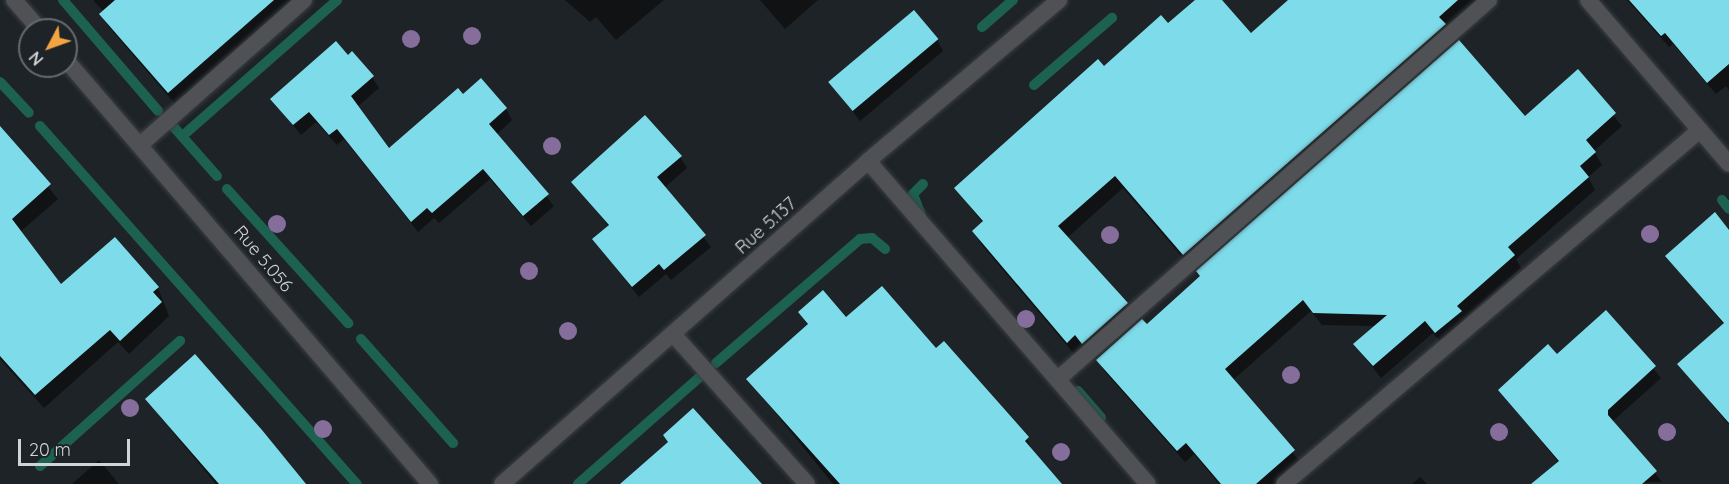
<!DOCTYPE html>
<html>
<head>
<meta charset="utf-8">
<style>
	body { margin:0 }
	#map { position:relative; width:1729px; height:484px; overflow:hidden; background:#1e2327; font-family:Quicksand,sans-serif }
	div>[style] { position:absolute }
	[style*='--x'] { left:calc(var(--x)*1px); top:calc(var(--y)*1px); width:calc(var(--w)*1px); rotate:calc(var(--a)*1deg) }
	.shadow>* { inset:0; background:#0007 }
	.stream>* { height:10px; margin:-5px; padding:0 5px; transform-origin:5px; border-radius:5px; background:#1d6150 }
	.building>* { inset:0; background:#7edcea; transform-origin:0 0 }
	.roads { filter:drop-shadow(0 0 2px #3a3f43) drop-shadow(0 0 2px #3a3f43) }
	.minor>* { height:16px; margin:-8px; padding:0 8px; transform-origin:8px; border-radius:8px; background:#505154 }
	.trees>* { width:18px; height:18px; margin:-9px; border-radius:50%; background:#866e9c }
	span { translate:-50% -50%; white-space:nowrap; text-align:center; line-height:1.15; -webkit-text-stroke:6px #1e2327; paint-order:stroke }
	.street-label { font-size:18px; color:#d0d4d6 }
	.north { position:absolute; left:18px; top:18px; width:60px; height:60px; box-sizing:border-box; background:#1e2327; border:2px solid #656a6d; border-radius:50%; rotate:229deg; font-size:16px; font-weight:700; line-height:24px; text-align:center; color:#d0d4d6 }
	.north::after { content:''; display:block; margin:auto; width:21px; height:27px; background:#f2a541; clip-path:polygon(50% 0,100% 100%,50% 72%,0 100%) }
	.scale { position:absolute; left:18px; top:439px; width:112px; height:27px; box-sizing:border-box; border:3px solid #d0d4d6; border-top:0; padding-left:8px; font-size:18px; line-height:21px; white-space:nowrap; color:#d0d4d6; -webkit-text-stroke:4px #1e2327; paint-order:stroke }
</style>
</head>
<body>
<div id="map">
	<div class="shadow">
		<div style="clip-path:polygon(93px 0,295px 0,176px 105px,108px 26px,101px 14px,104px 12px)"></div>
		<div style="clip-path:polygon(565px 0,664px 0,616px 40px,596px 17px,590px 22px)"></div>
		<div style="clip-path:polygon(760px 0,818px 0,785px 29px)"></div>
		<div style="clip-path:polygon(1197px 0,1220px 0,1251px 35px,1290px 0,1479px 0,1191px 267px,1123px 188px,1067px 238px,1134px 317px,1075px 355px,981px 244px,974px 231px,983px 223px,956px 189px,1104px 68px,1168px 25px)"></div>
		<div style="clip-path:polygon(1627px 0,1729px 0,1729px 90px,1726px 86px,1716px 94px,1673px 44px,1669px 47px)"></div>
		<div style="clip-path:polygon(937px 40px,943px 51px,860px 121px,831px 83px)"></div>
		<div style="clip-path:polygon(347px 57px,372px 77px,379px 88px,357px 107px,389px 150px,463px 96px,506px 109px,512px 120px,496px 135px,554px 206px,531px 226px,490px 179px,439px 223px,434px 218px,418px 232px,344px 139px,337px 145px,316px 122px,301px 135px,272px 99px)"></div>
		<div style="clip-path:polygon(1578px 72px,1622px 126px,1594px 151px,1602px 165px,1588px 177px,1595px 190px,1516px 259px,1521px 268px,1464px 318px,1467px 324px,1443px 345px,1433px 333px,1381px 378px,1355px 345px,1376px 326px,1322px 325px,1311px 311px,1233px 380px,1301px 463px,1277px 484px,1219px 484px,1194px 454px,1185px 462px,1105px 372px,1098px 360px,1147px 326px,1525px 118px)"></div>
		<div style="clip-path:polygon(1px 130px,58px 199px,20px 232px,61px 286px,158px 288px,169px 316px,129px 354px,118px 342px,44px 408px,0 359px)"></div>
		<div style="clip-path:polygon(680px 157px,687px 168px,664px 188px,711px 247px,671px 280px,666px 274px,639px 297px,593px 239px,609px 227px,573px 182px)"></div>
		<div style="clip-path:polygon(1729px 232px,1729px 425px,1679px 364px,1724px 325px,1667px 256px)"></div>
		<div style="clip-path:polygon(800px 312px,846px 319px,936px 350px,1027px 438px,1032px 451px,1061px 484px,833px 484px,748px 379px,808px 326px)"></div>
		<div style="clip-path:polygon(1606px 312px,1661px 378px,1613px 421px,1662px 482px,1534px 484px,1559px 463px,1500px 390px,1557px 356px)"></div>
		<div style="clip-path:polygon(146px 400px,303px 484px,216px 484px)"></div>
		<div style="clip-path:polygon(99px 460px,119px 484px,72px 484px)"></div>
		<div style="clip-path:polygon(1420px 477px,1427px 484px,1412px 484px)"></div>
	</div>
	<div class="stream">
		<div style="--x:63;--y:0;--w:146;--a:49.4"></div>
		<div style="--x:982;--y:27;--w:41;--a:-41.1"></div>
		<div style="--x:0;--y:82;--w:42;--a:46.9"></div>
		<div style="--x:1034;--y:85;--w:103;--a:-40.7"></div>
		<div style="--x:172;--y:125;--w:68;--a:48.6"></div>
		<div style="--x:40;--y:126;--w:478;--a:48.5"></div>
		<div style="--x:187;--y:132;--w:200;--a:-41.3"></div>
		<div style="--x:227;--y:189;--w:181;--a:47.9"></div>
		<div style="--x:1722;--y:200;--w:11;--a:52"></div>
		<div style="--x:921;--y:215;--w:22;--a:-111"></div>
		<div style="--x:913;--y:194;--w:14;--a:-45"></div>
		<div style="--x:361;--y:339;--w:139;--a:48.5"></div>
		<div style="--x:716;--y:363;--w:190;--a:-40.7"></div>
		<div style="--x:860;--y:239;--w:12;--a:-5"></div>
		<div style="--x:872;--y:238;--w:17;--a:40"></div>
		<div style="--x:1078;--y:391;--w:35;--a:49"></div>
		<div style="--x:40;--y:466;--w:188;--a:-41.8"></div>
		<div style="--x:578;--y:484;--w:164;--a:-41.3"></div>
	</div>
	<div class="building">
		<div style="clip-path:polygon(115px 0,274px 0,168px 93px,99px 14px)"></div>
		<div style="clip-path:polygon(1195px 0,1222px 0,1251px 33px,1288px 0,1458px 0,1439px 17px,1446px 24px,1183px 255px,1115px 176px,1058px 226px,1128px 303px,1082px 344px,1075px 335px,1067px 343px,972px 231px,983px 221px,954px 188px,1098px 59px,1104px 66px,1161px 15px,1168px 23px)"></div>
		<div style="clip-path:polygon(1629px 0,1729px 0,1729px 64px,1707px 83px,1665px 33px,1661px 36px)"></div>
		<div style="left:914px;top:10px;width:38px;height:112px;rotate:50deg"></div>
		<div style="clip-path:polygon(1459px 40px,1525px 116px,1578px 69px,1616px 113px,1586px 140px,1596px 152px,1580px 166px,1589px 177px,1508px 247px,1515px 255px,1457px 306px,1462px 311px,1435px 333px,1425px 321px,1373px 366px,1353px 344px,1387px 315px,1313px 313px,1303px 300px,1225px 369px,1295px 450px,1256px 484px,1221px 484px,1186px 443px,1177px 451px,1096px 360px,1142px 319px,1147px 324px,1200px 276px,1196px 271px)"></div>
		<div style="clip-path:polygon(336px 41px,348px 55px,352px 51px,374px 76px,351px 96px,389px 148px,458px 88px,463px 94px,481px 78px,507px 108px,489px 124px,549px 194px,523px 216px,483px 169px,432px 213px,427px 208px,411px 222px,337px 129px,329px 135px,309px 112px,293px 125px,270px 99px)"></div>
		<div style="clip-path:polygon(645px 115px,682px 156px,657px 177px,706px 235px,664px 270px,659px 264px,632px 287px,592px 239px,609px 225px,571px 182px)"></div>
		<div style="clip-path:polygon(0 126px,51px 184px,12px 219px,61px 284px,115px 237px,159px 287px,153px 292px,162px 302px,120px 341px,110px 330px,35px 395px,0 356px)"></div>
		<div style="clip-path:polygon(1715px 212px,1729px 230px,1729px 423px,1677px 364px,1724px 323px,1665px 256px)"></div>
		<div style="clip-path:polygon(882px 286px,936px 348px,944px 341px,1029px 437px,1025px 441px,1062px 484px,840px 484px,746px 379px,808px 324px,798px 312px,823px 290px,846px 317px)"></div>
		<div style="clip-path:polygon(1606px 310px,1656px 366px,1608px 410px,1608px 415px,1657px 471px,1642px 484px,1531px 484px,1559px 461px,1498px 390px,1548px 344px,1557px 354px)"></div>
		<div style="clip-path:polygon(195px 354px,262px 430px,306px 484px,219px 484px,145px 399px)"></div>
		<div style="clip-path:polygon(693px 408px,762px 484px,620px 484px,668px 442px,663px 435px)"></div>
	</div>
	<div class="roads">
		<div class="minor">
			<div style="--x:14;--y:0;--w:40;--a:49"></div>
			<div style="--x:1588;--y:0;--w:216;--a:49.3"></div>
			<div style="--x:66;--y:60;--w:559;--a:49.35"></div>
			<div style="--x:140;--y:145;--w:219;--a:-41.5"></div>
			<div style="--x:868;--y:161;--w:427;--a:49.1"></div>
			<div style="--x:673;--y:334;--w:201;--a:48.2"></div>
			<div style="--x:1058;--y:379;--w:574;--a:-41.33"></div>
			<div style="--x:502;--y:484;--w:488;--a:-41.4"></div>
			<div style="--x:868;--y:161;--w:250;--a:-40.1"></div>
			<div style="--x:1284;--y:484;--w:546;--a:-40.4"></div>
		</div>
	</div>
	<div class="trees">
		<div style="left:472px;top:36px"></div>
		<div style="left:411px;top:39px"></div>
		<div style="left:552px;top:146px"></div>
		<div style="left:277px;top:224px"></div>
		<div style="left:1650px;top:234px"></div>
		<div style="left:1110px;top:235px"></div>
		<div style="left:529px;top:271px"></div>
		<div style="left:1026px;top:319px"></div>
		<div style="left:568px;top:331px"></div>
		<div style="left:1291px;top:375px"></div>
		<div style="left:130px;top:408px"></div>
		<div style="left:323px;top:429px"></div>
		<div style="left:1499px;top:432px"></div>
		<div style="left:1667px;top:432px"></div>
		<div style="left:1061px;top:452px"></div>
	</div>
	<div class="street-label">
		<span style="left:766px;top:226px;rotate:-42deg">Rue 5.137</span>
		<span style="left:263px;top:259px;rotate:50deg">Rue 5.056</span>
	</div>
	<div class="north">N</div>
	<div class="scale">20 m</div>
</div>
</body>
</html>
